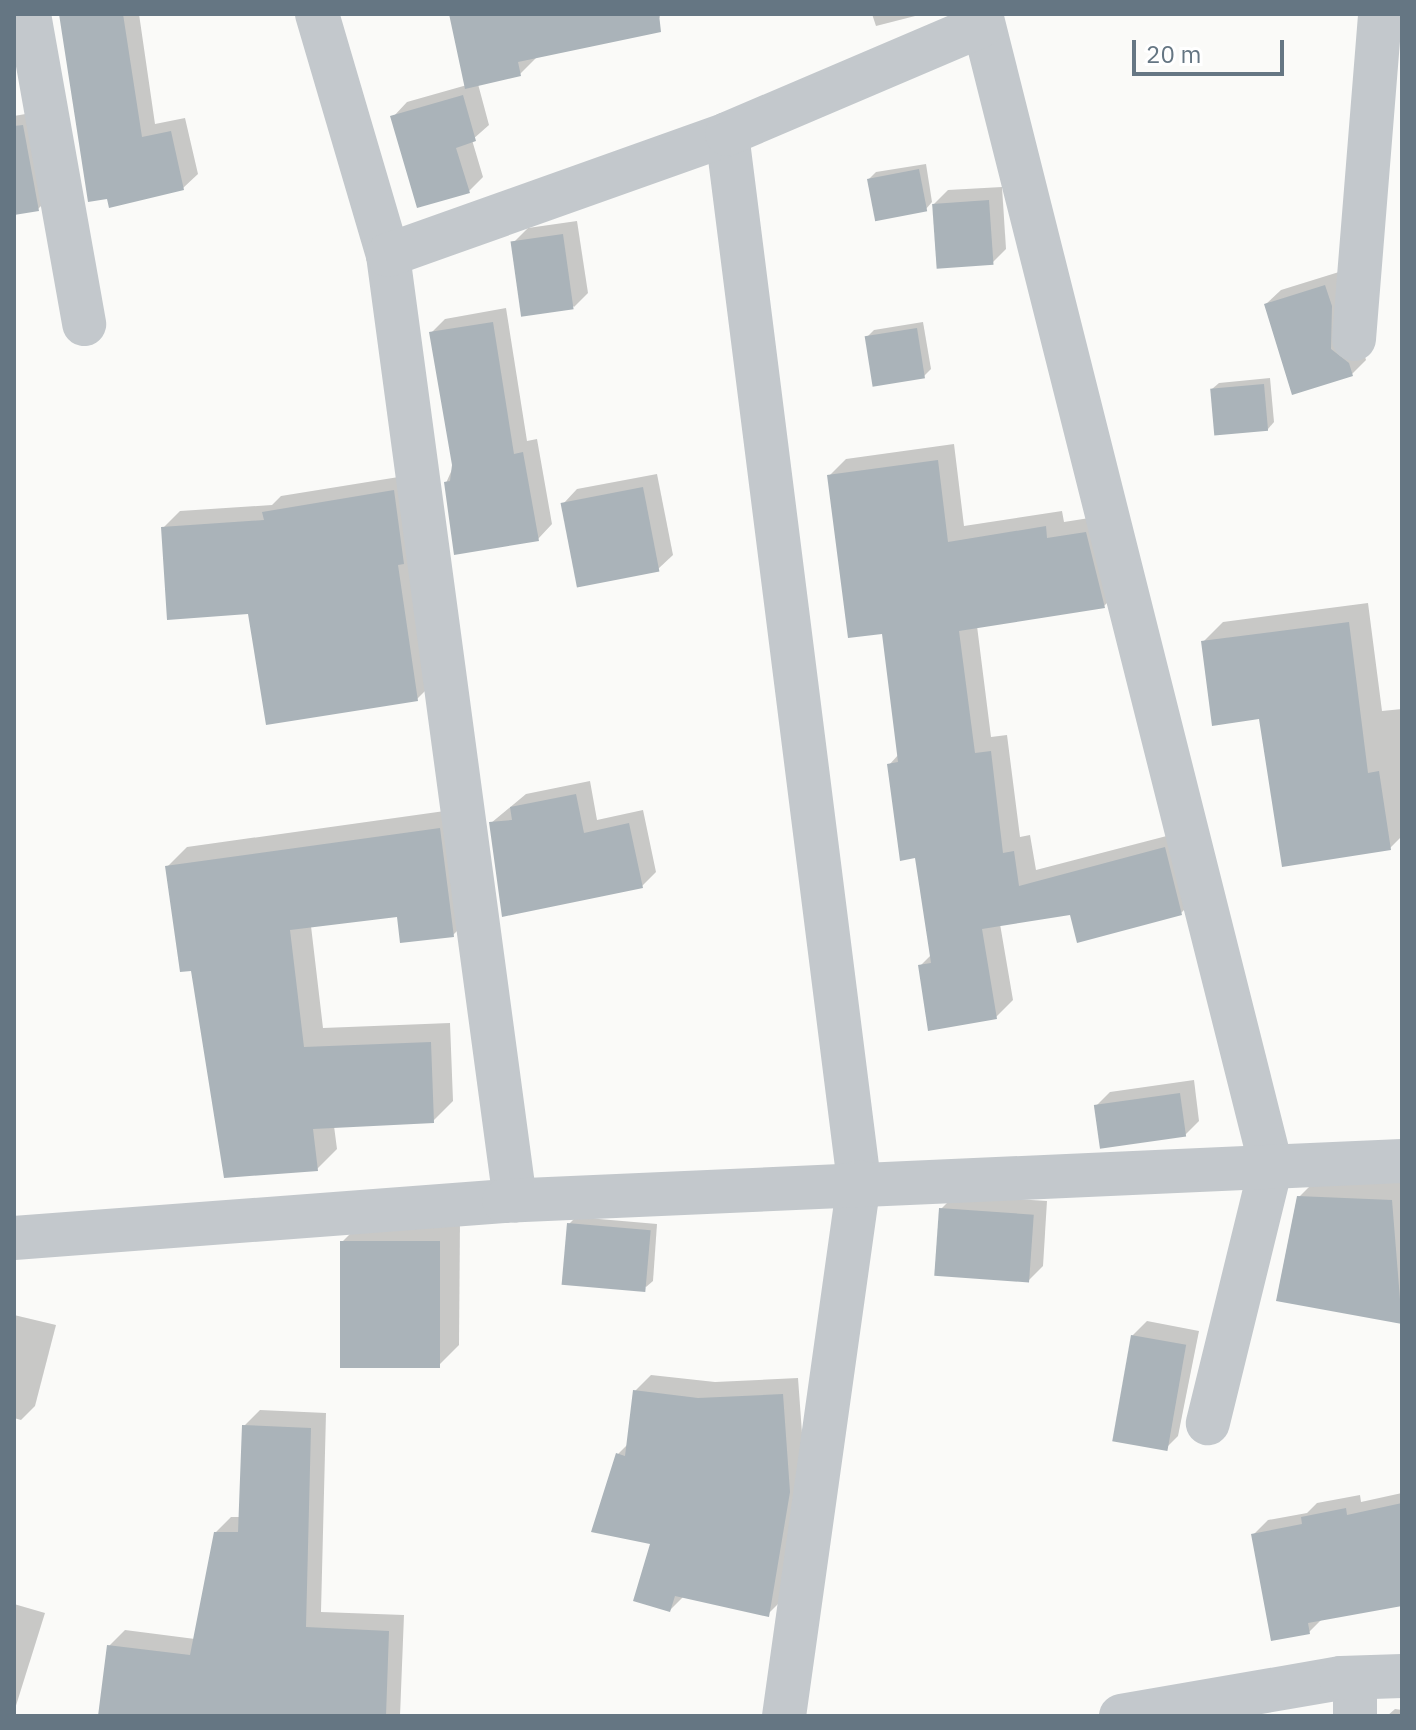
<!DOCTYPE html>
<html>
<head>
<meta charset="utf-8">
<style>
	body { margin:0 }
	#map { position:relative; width:1416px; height:1730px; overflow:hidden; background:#fafaf8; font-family:"IBM Plex Sans",sans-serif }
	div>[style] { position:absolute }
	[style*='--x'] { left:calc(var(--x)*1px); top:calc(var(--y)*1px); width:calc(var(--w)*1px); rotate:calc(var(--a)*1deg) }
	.shadow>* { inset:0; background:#0003 }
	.building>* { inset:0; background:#aab3b9; transform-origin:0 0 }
	.minor>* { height:44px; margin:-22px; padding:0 22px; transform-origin:22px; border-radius:22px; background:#c3c8cc }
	span { translate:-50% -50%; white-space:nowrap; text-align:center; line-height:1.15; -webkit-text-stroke:8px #fff; paint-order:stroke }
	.frame { position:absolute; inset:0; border:16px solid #657683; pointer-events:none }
	.scale { position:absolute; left:1132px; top:40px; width:152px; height:36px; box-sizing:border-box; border:4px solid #657683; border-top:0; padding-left:10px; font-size:24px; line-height:28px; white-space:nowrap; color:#657683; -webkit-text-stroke:6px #fff; paint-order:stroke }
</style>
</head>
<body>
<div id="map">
	<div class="shadow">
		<div style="clip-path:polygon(61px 14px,139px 14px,155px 124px,185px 118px,198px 174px,183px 188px,110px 205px)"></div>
		<div style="clip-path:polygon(451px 14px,659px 14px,660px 17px,642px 34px,538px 56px,520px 74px,478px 84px,489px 125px,472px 140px,483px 177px,469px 191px,393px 117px,407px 102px,467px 85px)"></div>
		<div style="clip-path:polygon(872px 14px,923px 14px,876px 26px)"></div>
		<div style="clip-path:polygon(37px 112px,52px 195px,38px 209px,14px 213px,14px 116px)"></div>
		<div style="clip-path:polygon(926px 164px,932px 202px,926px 209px,869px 179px,876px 172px)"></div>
		<div style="clip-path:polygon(1002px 187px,1006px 249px,992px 263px,934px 204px,948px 190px)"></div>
		<div style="clip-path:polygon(577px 221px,588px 293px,574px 307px,513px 243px,528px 228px)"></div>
		<div style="clip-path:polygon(1339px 272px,1366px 360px,1352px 374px,1266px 304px,1281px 290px)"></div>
		<div style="clip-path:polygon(506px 308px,527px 441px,537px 439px,552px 524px,538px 539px,446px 483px,454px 465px,431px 333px,445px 319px)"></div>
		<div style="clip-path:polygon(923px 322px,931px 369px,924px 376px,867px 337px,874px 330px)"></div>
		<div style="clip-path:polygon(1270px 378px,1274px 422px,1268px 429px,1212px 389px,1219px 383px)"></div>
		<div style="clip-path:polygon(954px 444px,964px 526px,1062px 511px,1064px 522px,1102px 516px,1121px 589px,1104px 606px,977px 626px,991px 737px,1007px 735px,1020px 837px,1030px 835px,1036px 870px,1182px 832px,1198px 896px,1181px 913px,1072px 913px,1000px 924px,1013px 1000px,996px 1017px,920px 966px,932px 954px,917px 856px,889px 765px,899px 754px,884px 632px,829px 476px,846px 459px)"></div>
		<div style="clip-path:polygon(657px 474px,673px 555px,658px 569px,563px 504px,577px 489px)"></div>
		<div style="clip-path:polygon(411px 475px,434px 682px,417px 699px,250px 612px,163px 528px,180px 511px,272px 505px,281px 496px)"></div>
		<div style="clip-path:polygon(1368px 603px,1382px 711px,1402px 709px,1402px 836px,1390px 848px,1261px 717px,1203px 642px,1223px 622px)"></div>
		<div style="clip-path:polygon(590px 781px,597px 820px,643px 810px,656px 872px,642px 886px,491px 823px,526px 794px)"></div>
		<div style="clip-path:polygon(459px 809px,473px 915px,453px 935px,399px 915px,311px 926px,323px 1028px,450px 1023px,453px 1101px,433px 1121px,334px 1126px,337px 1149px,317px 1169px,193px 968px,167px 867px,187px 847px)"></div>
		<div style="clip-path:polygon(1194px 1080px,1199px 1121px,1185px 1135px,1096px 1106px,1110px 1092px)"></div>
		<div style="clip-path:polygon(1320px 1176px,1402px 1179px,1402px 1322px,1278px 1300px,1299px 1197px)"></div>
		<div style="clip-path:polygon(955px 1195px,1047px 1201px,1043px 1266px,1029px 1280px,941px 1209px)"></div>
		<div style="clip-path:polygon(576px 1217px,657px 1224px,653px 1281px,646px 1287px,569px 1224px)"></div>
		<div style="clip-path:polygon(363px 1221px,460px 1221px,459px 1345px,438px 1366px,342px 1242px)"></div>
		<div style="clip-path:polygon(14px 1315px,56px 1325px,35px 1406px,21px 1420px,14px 1418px)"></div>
		<div style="clip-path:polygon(1147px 1321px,1199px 1331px,1178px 1436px,1164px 1450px,1132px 1336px)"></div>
		<div style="clip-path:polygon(651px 1375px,715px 1382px,798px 1378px,805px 1474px,784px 1598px,768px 1614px,684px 1596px,670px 1610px,653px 1543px,617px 1455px,629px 1443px,635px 1391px)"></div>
		<div style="clip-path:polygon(260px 1410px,326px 1413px,321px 1612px,404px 1615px,400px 1716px,100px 1716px,109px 1646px,125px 1630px,195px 1639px,215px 1533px,231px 1517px,240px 1517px,244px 1426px)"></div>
		<div style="clip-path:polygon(1402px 1493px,1402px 1604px,1322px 1619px,1309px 1632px,1253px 1535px,1268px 1520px,1307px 1513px,1317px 1503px,1360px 1495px,1361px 1502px)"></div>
		<div style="clip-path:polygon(14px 1604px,45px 1613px,14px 1712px)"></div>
		<div style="clip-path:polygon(1395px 1709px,1402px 1710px,1402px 1716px,1387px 1716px)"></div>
	</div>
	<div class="building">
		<div style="clip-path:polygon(59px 14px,123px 14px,142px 137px,171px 131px,184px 190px,109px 208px,107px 199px,88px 202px)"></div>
		<div style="clip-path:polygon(449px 14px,659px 14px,661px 32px,518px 62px,521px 76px,465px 89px)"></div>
		<div style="clip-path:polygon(463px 95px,476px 141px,456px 148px,470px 193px,417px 208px,390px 116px)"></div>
		<div style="clip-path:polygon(23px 125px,39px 211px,14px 215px,14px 126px)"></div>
		<div style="left:919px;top:169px;width:43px;height:53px;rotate:79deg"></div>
		<div style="left:989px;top:200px;width:65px;height:57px;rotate:86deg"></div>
		<div style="left:563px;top:234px;width:76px;height:53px;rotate:82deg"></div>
		<div style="clip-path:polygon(1325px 285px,1332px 306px,1331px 349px,1349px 363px,1353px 376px,1292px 395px,1264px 304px)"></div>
		<div style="clip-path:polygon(493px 322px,514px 454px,523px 452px,539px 541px,454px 555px,444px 482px,450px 481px,452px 465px,429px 332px)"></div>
		<div style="left:917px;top:328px;width:51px;height:53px;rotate:81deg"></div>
		<div style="left:1264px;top:384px;width:47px;height:54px;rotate:85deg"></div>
		<div style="clip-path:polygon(938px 460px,948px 542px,1046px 526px,1047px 538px,1086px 532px,1105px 608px,959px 631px,975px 753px,991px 751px,1003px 853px,1014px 851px,1019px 886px,1165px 847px,1182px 915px,1077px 943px,1070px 915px,982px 929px,997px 1019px,928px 1031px,918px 965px,931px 963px,915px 858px,900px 861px,887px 764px,898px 762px,882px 634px,848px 638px,827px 475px)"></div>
		<div style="left:643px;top:487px;width:86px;height:84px;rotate:79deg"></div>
		<div style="clip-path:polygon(394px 490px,404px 564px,398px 565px,418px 701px,266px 725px,248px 614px,167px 620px,161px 527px,264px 520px,262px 512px)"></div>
		<div style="clip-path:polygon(1349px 622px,1368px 773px,1379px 771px,1391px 850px,1282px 867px,1259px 719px,1212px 726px,1201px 641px)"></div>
		<div style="clip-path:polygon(576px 794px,584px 833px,629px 823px,643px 888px,502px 917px,489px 822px,512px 820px,510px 807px)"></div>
		<div style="clip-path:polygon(440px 828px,454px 937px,400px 943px,397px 917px,290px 930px,304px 1047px,431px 1042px,434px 1123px,313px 1129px,318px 1171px,224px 1178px,191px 971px,180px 972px,165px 866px)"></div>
		<div style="left:1180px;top:1093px;width:44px;height:87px;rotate:82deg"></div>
		<div style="clip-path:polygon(1297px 1196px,1392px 1200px,1402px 1324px,1276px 1301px)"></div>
		<div style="left:939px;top:1208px;width:95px;height:68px;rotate:4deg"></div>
		<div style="left:567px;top:1223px;width:84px;height:62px;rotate:5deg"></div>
		<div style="left:340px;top:1241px;width:100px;height:127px"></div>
		<div style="left:1131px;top:1335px;width:56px;height:108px;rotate:10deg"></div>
		<div style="clip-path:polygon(633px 1390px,698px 1398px,783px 1394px,790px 1492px,769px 1617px,675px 1596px,670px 1612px,633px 1601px,650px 1544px,591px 1532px,616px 1453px,625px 1456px)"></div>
		<div style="clip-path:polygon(242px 1425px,311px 1428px,306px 1627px,389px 1631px,386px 1716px,98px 1716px,107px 1645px,190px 1655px,214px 1532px,238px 1532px)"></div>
		<div style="clip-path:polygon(1402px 1503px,1402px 1606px,1308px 1623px,1310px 1634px,1271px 1641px,1251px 1534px,1302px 1524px,1301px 1517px,1346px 1508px,1347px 1515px)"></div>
	</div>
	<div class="minor">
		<div style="--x:29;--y:14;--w:315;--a:79.9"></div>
		<div style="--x:317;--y:14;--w:251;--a:73.6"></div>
		<div style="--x:388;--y:255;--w:954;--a:82.35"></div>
		<div style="--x:981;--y:14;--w:1188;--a:75.87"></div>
		<div style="--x:1271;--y:1166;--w:265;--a:103.8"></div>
		<div style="--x:727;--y:134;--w:1056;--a:82.82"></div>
		<div style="--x:859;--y:1182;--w:539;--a:97.99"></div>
		<div style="--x:388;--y:255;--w:360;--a:-19.6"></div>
		<div style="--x:727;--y:134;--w:278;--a:-23.1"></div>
		<div style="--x:1354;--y:339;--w:326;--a:-85.4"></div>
		<div style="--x:14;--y:1238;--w:491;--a:-4.3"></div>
		<div style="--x:504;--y:1201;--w:899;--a:-2.55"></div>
		<div style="--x:1355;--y:1678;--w:38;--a:90"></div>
		<div style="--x:1121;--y:1716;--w:223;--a:-9.8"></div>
		<div style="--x:1341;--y:1678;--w:61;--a:-1.9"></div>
	</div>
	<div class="frame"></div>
	<div class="scale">20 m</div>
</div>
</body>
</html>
